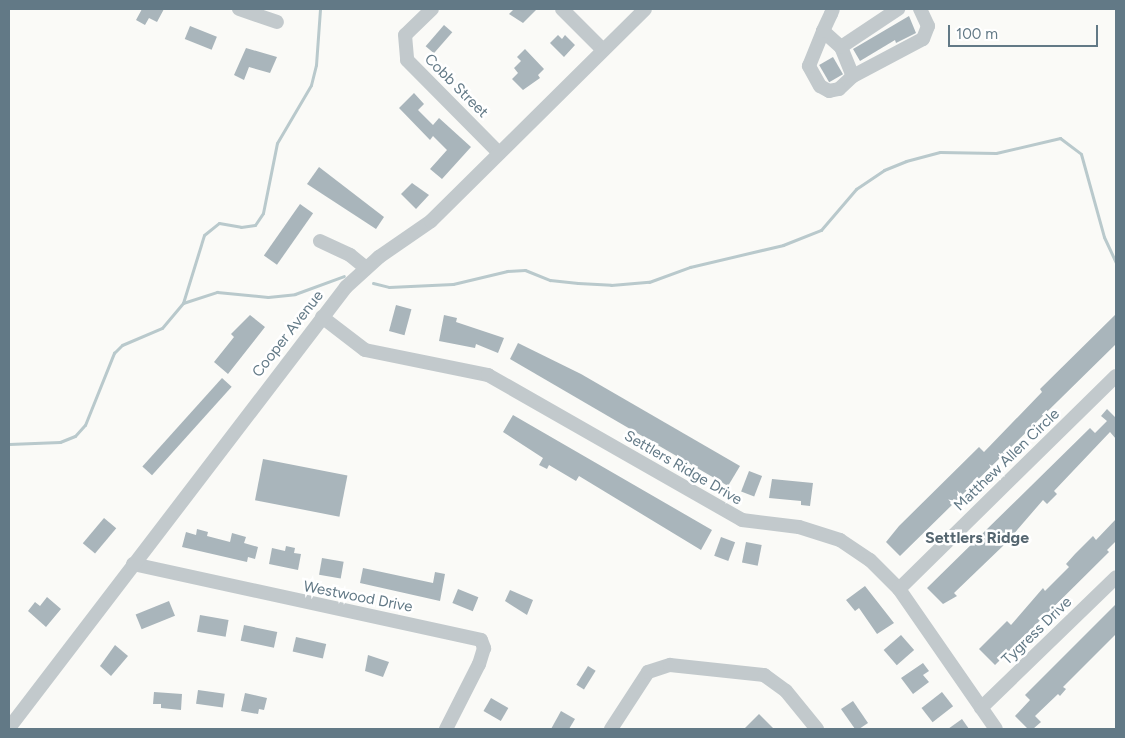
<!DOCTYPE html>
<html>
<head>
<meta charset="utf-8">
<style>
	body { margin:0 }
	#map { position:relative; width:1125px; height:738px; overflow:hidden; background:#fafaf7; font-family:Figtree,sans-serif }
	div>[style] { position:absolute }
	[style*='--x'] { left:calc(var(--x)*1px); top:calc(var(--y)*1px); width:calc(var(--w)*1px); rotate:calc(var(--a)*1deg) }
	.stream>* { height:3px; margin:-1.5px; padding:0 1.5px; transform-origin:1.5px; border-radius:1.5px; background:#b9c9cc }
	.building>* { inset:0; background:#a9b5bb; transform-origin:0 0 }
	.minor>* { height:14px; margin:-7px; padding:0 7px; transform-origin:7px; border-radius:7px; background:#c2c9cc }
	span { translate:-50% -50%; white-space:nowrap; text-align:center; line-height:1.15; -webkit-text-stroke:5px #fff; paint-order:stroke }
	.street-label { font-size:15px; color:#627986 }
	.neighbourhood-label { font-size:16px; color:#556670; font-weight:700 }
	.frame { position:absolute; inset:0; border:10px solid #627986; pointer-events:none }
	.scale { position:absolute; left:948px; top:25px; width:150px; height:22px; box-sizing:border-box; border:2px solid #627986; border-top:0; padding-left:6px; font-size:15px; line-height:18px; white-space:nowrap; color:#627986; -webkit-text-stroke:4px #fff; paint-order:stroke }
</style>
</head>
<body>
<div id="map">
	<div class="stream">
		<div style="--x:373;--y:283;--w:16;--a:14"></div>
		<div style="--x:389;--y:287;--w:64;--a:-2.7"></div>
		<div style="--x:453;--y:284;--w:56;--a:-13.5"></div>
		<div style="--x:507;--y:271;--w:18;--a:-3"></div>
		<div style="--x:525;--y:270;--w:27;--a:22"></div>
		<div style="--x:550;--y:280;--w:28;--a:6"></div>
		<div style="--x:578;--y:283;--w:33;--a:3"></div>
		<div style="--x:611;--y:285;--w:38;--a:-5"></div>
		<div style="--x:649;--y:282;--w:44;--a:-20.1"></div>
		<div style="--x:690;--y:267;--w:96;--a:-13.3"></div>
		<div style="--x:783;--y:245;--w:41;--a:-21.5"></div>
		<div style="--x:821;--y:230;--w:54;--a:-49.5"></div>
		<div style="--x:856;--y:189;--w:34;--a:-34"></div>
		<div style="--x:884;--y:170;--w:24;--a:-22"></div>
		<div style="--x:906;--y:161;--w:35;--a:-15"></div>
		<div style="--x:940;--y:152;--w:56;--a:1"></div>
		<div style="--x:996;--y:153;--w:66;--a:-13.2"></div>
		<div style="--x:1060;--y:138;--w:26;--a:37"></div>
		<div style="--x:1081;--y:154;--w:86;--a:74.5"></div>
		<div style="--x:1104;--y:237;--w:29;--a:65"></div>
		<div style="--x:183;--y:303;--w:36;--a:-18"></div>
		<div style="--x:217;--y:292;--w:51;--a:5.6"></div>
		<div style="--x:268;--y:297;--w:27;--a:-6"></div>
		<div style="--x:295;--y:294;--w:52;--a:-20.2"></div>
		<div style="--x:9;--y:444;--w:51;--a:-2.2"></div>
		<div style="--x:60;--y:442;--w:16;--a:-22"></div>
		<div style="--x:75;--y:436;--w:15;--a:-48"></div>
		<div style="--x:85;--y:425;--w:78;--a:-68.1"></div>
		<div style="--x:114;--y:353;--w:11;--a:-45"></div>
		<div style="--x:122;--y:345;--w:43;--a:-23"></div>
		<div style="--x:162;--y:328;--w:33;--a:-50"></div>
		<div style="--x:183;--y:303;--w:71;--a:-72.8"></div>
		<div style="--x:204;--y:235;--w:19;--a:-39"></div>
		<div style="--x:219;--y:223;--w:22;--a:10"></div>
		<div style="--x:241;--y:227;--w:14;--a:-8"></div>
		<div style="--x:255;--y:225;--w:14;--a:-56"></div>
		<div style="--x:263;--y:213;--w:71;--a:-78.7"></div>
		<div style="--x:277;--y:143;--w:67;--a:-59.6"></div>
		<div style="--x:311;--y:85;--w:21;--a:-76"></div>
		<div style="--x:316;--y:65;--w:56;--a:-85.9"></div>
	</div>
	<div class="building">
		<div style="clip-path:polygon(142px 9px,164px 9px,157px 22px,149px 18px,145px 25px,136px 20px)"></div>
		<div style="clip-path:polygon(514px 9px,537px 9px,523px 23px,509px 14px)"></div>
		<div style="clip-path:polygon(909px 16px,916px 33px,896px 43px,895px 40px,860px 61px,853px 49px)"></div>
		<div style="left:444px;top:25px;width:11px;height:28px;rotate:41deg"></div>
		<div style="left:190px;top:26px;width:29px;height:14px;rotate:22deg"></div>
		<div style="clip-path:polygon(558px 35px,562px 39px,565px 35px,575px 45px,564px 57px,550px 43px)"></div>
		<div style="clip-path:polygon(246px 48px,277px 57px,270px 73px,249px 67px,244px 80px,234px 75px)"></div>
		<div style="clip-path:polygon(525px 49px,544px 69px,538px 75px,540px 78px,523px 90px,512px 79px,518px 73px,514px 68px,521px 61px,517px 57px)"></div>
		<div style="left:833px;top:57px;width:20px;height:16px;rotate:60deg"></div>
		<div style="clip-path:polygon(414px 93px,424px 104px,418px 110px,433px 125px,439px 118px,471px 147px,442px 179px,430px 169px,447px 150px,433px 136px,430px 140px,399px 108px)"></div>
		<div style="clip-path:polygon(319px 167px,384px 217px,376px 229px,307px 184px)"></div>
		<div style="clip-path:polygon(412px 183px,429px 195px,416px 209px,401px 194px)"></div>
		<div style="left:300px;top:204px;width:16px;height:63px;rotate:35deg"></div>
		<div style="left:396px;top:305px;width:16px;height:27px;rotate:15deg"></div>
		<div style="clip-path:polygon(1116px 314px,1116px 344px,900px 556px,886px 542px,899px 526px,979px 447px,984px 452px,1042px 392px,1040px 389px)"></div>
		<div style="clip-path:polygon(250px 315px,265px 327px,228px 374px,214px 362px,234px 337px,231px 334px)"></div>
		<div style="clip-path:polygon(444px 315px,457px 318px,456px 322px,504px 338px,498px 353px,476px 344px,475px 348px,439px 341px)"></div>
		<div style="clip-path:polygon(518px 343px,581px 374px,740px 466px,728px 486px,510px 359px)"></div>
		<div style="left:222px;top:378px;width:13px;height:119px;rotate:42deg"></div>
		<div style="clip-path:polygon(1107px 409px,1116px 418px,1116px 439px,1110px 432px,1054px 491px,1057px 494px,1047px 504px,1043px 500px,1005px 544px,954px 593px,957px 596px,943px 604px,927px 588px,1090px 428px,1095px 433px,1107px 421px,1101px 416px)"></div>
		<div style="clip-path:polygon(513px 415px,712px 530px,701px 550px,579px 476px,576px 481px,549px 465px,547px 469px,539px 465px,543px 458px,503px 432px)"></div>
		<div style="left:263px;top:459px;width:86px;height:42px;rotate:11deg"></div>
		<div style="left:749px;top:471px;width:14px;height:22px;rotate:21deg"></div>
		<div style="clip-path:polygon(772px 479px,813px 483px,810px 506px,801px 505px,801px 501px,769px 498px)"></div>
		<div style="left:104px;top:518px;width:16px;height:33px;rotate:40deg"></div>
		<div style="clip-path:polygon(1116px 519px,1116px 541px,1107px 550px,1109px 552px,995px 665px,979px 649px,1007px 621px,1011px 625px,1043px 588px,1045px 591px,1069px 567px,1066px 564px,1075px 554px,1093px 536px,1096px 540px)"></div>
		<div style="clip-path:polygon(197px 529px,208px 532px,207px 536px,230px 542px,232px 533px,246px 537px,244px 543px,258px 547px,255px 559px,248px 557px,247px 562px,182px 547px,186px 532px,196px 535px)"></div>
		<div style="left:721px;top:537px;width:15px;height:20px;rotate:20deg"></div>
		<div style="left:746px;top:542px;width:16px;height:21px;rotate:11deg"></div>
		<div style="clip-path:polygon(286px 546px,295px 548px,294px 553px,301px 554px,298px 570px,269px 564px,272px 548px,285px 551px)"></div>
		<div style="left:322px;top:558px;width:22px;height:17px;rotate:10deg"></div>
		<div style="clip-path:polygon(363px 568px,433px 583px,435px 572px,445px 574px,440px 601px,360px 583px)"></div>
		<div style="clip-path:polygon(865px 586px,894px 623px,877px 634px,859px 608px,855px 611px,846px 600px)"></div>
		<div style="left:458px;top:589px;width:22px;height:15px;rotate:22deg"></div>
		<div style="clip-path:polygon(510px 590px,533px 600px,527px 615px,505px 601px)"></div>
		<div style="clip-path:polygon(47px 597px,61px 609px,46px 627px,28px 611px,35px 602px,40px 606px)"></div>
		<div style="left:169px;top:601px;width:16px;height:36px;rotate:68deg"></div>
		<div style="clip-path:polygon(1116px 604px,1116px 634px,1063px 687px,1066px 689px,1060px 696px,1058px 694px,1035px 716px,1041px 722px,1033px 729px,1028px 729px,1015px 716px,1030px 700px,1025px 695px)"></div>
		<div style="left:200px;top:615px;width:29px;height:17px;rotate:10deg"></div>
		<div style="left:244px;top:625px;width:34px;height:16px;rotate:12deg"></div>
		<div style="left:901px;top:635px;width:20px;height:23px;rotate:49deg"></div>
		<div style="left:296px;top:637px;width:31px;height:15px;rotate:13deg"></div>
		<div style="clip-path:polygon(115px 645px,128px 656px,111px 676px,100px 666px)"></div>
		<div style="clip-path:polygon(368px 655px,389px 662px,383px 677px,365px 671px)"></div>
		<div style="clip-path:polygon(923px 663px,929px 671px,923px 675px,929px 682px,913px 694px,901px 678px)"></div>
		<div style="left:588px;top:666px;width:9px;height:22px;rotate:32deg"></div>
		<div style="left:198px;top:690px;width:27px;height:14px;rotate:8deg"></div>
		<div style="clip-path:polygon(154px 692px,182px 694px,181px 710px,161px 708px,161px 704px,153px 704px)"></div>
		<div style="left:942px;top:692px;width:18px;height:26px;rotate:52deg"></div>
		<div style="clip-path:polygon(245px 693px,267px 698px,264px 710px,259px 709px,258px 714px,241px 711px)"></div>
		<div style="left:491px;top:698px;width:20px;height:15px;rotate:30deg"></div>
		<div style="clip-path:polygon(853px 701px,868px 723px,859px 729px,855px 729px,841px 709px)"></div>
		<div style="clip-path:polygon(561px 711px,575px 719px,569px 729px,551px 729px)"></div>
		<div style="clip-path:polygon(759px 714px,774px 729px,744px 729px)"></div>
		<div style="clip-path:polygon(962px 719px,969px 729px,948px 729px)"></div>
	</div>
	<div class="minor">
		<div style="--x:239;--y:9;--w:40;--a:18.9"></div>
		<div style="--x:432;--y:9;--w:37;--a:136"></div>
		<div style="--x:405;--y:35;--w:25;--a:85"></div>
		<div style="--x:407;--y:60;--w:131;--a:45.3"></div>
		<div style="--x:562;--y:9;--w:58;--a:45"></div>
		<div style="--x:823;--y:31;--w:24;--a:42"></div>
		<div style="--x:841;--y:47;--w:31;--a:68"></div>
		<div style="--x:853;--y:76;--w:19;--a:137"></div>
		<div style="--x:839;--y:89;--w:10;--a:169"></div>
		<div style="--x:829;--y:91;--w:10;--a:-151"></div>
		<div style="--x:820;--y:86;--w:23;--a:-119"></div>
		<div style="--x:809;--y:66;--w:38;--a:-68"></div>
		<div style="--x:823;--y:31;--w:19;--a:-65"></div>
		<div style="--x:831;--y:14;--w:5;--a:-68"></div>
		<div style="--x:841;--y:47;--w:69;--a:-33.7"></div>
		<div style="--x:853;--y:76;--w:79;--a:-27.9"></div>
		<div style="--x:923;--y:39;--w:14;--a:-69"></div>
		<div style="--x:928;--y:26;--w:19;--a:-115"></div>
		<div style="--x:320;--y:241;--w:33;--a:25"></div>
		<div style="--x:350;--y:255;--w:19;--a:39"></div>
		<div style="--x:322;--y:317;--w:54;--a:37.5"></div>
		<div style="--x:365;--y:350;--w:126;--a:11.5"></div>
		<div style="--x:488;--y:375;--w:292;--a:29.7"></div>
		<div style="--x:742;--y:520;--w:57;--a:7"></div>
		<div style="--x:799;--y:527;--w:43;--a:17.6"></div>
		<div style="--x:840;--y:540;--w:36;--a:34"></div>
		<div style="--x:870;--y:560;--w:41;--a:45"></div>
		<div style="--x:899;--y:589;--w:170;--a:55.3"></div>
		<div style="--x:133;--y:564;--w:356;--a:12.3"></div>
		<div style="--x:481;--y:640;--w:9;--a:69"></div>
		<div style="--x:484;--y:648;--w:17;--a:107"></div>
		<div style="--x:479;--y:664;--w:73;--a:116.9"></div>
		<div style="--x:899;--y:589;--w:304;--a:-44.5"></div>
		<div style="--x:981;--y:708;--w:188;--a:-44.1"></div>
		<div style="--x:9;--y:728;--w:555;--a:-52.61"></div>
		<div style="--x:346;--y:287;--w:45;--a:-42.3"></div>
		<div style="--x:379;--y:257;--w:63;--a:-34.7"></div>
		<div style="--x:431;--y:221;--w:301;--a:-44.7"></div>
		<div style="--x:611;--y:729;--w:68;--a:-57"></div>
		<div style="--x:648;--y:672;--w:23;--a:-18"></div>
		<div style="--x:670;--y:665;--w:95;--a:6.1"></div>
		<div style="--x:764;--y:675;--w:27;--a:36"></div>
		<div style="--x:786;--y:691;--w:49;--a:50.8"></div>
	</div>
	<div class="street-label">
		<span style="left:456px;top:86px;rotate:45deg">Cobb Street</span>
		<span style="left:288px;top:334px;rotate:-52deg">Cooper Avenue</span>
		<span style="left:1007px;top:460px;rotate:-44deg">Matthew Allen Circle</span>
		<span style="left:683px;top:468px;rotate:30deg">Settlers Ridge Drive</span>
		<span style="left:358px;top:597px;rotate:11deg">Westwood Drive</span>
		<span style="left:1037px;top:631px;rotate:-44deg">Tygress Drive</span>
	</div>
	<div class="neighbourhood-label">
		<span style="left:977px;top:538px">Settlers Ridge</span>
	</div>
	<div class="frame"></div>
	<div class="scale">100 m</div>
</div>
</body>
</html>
